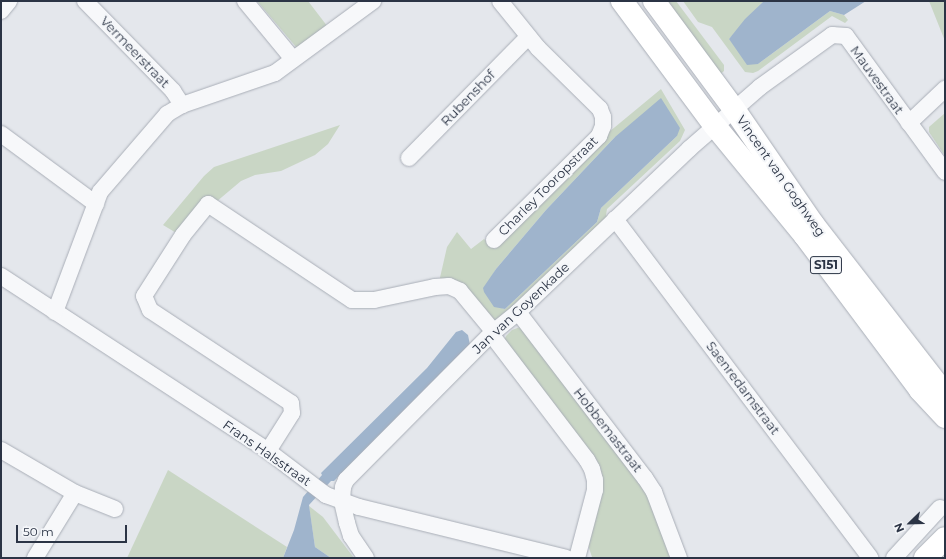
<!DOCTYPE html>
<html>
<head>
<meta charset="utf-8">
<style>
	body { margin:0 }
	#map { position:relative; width:946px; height:559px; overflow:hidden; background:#e4e7ec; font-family:Montserrat,sans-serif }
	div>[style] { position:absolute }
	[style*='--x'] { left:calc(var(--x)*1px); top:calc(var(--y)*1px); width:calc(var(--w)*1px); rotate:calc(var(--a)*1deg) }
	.green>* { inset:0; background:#c9d6c5 }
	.water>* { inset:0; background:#9fb4cc }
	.roads { filter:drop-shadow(0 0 1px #a9aeb7) drop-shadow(0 0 1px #a9aeb7) }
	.minor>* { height:16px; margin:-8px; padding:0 8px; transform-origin:8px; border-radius:8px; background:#f7f8fa }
	.primary>* { height:22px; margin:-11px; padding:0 11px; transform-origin:11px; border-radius:11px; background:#fff }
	span { translate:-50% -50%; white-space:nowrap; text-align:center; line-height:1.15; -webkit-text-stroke:4px #f4f6f9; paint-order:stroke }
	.shield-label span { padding:1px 3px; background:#f4f6f9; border:1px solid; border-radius:3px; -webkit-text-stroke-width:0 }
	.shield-label { font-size:12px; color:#2b3445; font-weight:700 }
	.street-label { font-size:13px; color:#2b3445 }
	.frame { position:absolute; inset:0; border:2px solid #2b3445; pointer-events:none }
	.north { position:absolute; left:890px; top:503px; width:40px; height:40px; -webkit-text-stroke:3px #f4f6f9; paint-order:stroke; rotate:247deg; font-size:11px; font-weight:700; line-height:16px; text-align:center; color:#2b3445 }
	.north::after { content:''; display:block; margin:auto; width:14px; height:18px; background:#2b3445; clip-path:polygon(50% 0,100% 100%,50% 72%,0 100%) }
	.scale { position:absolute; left:16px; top:525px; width:111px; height:18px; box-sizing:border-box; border:2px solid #2b3445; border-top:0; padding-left:5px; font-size:12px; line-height:14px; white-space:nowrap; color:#2b3445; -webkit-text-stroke:3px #f4f6f9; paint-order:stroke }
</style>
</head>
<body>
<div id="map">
	<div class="green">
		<div style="clip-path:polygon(257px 1px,308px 1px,331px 31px,302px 54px)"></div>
		<div style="clip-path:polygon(662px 1px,676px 1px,724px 65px,724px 71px,718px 76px)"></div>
		<div style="clip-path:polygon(683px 1px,764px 1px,729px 39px,758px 64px,830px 11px,844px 15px,848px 20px,845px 23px,832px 16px,758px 71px,753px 73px,745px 72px,712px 27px,698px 22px)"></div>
		<div style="clip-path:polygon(929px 1px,945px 1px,945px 41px)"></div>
		<div style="clip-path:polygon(evenodd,661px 89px,685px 130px,680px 141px,607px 209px,606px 215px,608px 218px,500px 321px,491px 321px,439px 282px,447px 247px,457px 232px,471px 249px,484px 239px,495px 249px,609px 132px,661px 89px,677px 136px,601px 208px,597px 222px,505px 309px,498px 307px,487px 284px,496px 269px,546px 210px,615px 137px,677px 136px)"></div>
		<div style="clip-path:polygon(945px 113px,945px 156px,929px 132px,929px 127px)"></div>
		<div style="clip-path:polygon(340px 125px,328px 144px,315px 155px,281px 171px,255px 175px,241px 181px,178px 234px,163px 225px,204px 176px,214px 167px)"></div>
		<div style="clip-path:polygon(520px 327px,642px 482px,674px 558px,592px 557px,587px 542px,602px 488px,504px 341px,506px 336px,512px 330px)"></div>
		<div style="clip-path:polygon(168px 470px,287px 547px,283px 558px,127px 558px)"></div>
		<div style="clip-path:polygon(309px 506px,323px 517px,354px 558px,331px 558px,315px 547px)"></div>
	</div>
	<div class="water">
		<div style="clip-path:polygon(764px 1px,866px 1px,844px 15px,830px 11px,758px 64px,747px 65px,729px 39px,745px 19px)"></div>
		<div style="clip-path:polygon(661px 98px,680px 128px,677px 136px,601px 208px,597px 222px,505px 309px,494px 307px,484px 292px,483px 288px,496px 269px,546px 210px,615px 137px)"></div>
		<div style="clip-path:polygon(462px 330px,468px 335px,470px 345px,334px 481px,331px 481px,309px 505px,315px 547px,331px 558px,283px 558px,294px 530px,303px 497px,322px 475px,321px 473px,427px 368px,456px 332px)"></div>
	</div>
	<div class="roads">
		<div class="minor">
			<div style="--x:85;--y:1;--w:126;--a:45.6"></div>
			<div style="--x:173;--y:91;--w:17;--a:57"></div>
			<div style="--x:245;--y:1;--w:75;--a:50.4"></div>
			<div style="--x:1;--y:11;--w:13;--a:-51"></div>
			<div style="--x:909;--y:123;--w:50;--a:-43.4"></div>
			<div style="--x:1;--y:134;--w:118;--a:36.4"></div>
			<div style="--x:409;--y:158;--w:170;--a:-45.5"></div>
			<div style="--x:615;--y:219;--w:424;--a:53"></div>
			<div style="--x:494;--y:240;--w:148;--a:-44.7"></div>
			<div style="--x:599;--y:136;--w:11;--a:-68"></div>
			<div style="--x:603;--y:126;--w:9;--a:-90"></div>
			<div style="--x:603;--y:117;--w:9;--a:-111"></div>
			<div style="--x:600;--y:109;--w:87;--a:-135.5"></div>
			<div style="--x:538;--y:48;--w:60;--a:-129"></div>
			<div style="--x:1;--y:276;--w:319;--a:33.2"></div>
			<div style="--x:268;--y:451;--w:73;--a:37.2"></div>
			<div style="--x:326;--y:495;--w:35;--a:20"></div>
			<div style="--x:359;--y:507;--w:213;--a:13.8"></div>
			<div style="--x:55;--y:312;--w:128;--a:-69.4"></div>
			<div style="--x:100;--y:192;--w:103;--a:-49.3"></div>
			<div style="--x:167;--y:114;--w:17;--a:-31"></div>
			<div style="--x:182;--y:105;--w:98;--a:-19"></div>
			<div style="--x:275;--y:73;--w:122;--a:-36.3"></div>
			<div style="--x:518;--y:312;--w:209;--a:52.6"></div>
			<div style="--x:645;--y:478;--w:17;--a:57"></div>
			<div style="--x:654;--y:492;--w:71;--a:69.3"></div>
			<div style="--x:491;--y:334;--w:158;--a:52.7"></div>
			<div style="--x:587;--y:460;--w:10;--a:61"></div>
			<div style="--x:592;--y:469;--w:11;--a:75"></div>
			<div style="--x:595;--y:480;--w:10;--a:90"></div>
			<div style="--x:595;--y:490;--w:70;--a:104.8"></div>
			<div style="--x:1;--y:450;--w:86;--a:30.2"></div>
			<div style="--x:75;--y:493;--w:43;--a:21.8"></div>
			<div style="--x:268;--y:451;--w:45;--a:-57.7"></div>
			<div style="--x:292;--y:413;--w:10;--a:-96"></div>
			<div style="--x:291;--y:403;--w:169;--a:-146.6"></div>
			<div style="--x:150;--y:310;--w:15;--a:-113"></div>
			<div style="--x:144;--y:296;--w:72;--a:-57.4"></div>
			<div style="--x:183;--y:235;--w:40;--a:-51"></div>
			<div style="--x:208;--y:204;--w:173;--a:33.7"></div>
			<div style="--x:352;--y:300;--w:22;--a:0"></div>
			<div style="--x:374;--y:300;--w:62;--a:-12"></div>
			<div style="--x:435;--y:287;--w:14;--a:-4"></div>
			<div style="--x:449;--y:286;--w:12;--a:24"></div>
			<div style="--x:460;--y:291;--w:53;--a:50.3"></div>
			<div style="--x:35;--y:558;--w:76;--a:-58.4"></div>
			<div style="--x:366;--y:558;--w:27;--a:-124"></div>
			<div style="--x:351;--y:536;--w:14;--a:-107"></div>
			<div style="--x:347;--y:523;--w:23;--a:-103"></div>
			<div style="--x:342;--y:501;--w:14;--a:-86"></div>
			<div style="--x:343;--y:487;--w:8;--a:-67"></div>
			<div style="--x:346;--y:480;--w:206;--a:-45.2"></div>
			<div style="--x:491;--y:334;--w:35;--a:-39"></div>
			<div style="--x:518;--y:312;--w:236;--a:-43.6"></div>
			<div style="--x:689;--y:149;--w:94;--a:-41.1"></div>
			<div style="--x:760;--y:87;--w:89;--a:-35.8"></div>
			<div style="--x:832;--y:35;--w:14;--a:4"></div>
			<div style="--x:846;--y:36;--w:168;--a:53.9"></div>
			<div style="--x:894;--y:558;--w:68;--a:-47.4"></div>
		</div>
		<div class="primary">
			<div style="--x:622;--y:1;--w:156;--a:53.4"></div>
			<div style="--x:715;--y:126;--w:142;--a:50.7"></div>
			<div style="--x:805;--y:236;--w:192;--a:53.2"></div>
			<div style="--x:920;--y:390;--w:37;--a:47"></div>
			<div style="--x:654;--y:1;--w:134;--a:53.5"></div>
			<div style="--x:734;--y:109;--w:140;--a:55.5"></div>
			<div style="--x:813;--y:224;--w:215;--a:52.2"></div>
			<div style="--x:925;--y:558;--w:28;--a:-45"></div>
		</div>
	</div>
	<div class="shield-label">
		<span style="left:826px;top:265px">S151</span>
	</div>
	<div class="street-label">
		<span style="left:135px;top:52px;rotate:46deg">Vermeerstraat</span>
		<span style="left:877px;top:80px;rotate:54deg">Mauvestraat</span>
		<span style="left:468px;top:98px;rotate:-46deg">Rubenshof</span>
		<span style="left:781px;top:176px;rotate:55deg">Vincent van Goghweg</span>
		<span style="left:548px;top:186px;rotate:-45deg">Charley Tooropstraat</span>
		<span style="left:521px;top:308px;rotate:-43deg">Jan van Goyenkade</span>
		<span style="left:743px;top:388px;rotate:53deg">Saenredamstraat</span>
		<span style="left:608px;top:430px;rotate:52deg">Hobbemastraat</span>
		<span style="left:267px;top:453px;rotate:35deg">Frans Halsstraat</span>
	</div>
	<div class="frame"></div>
	<div class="north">N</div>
	<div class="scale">50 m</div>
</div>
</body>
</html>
